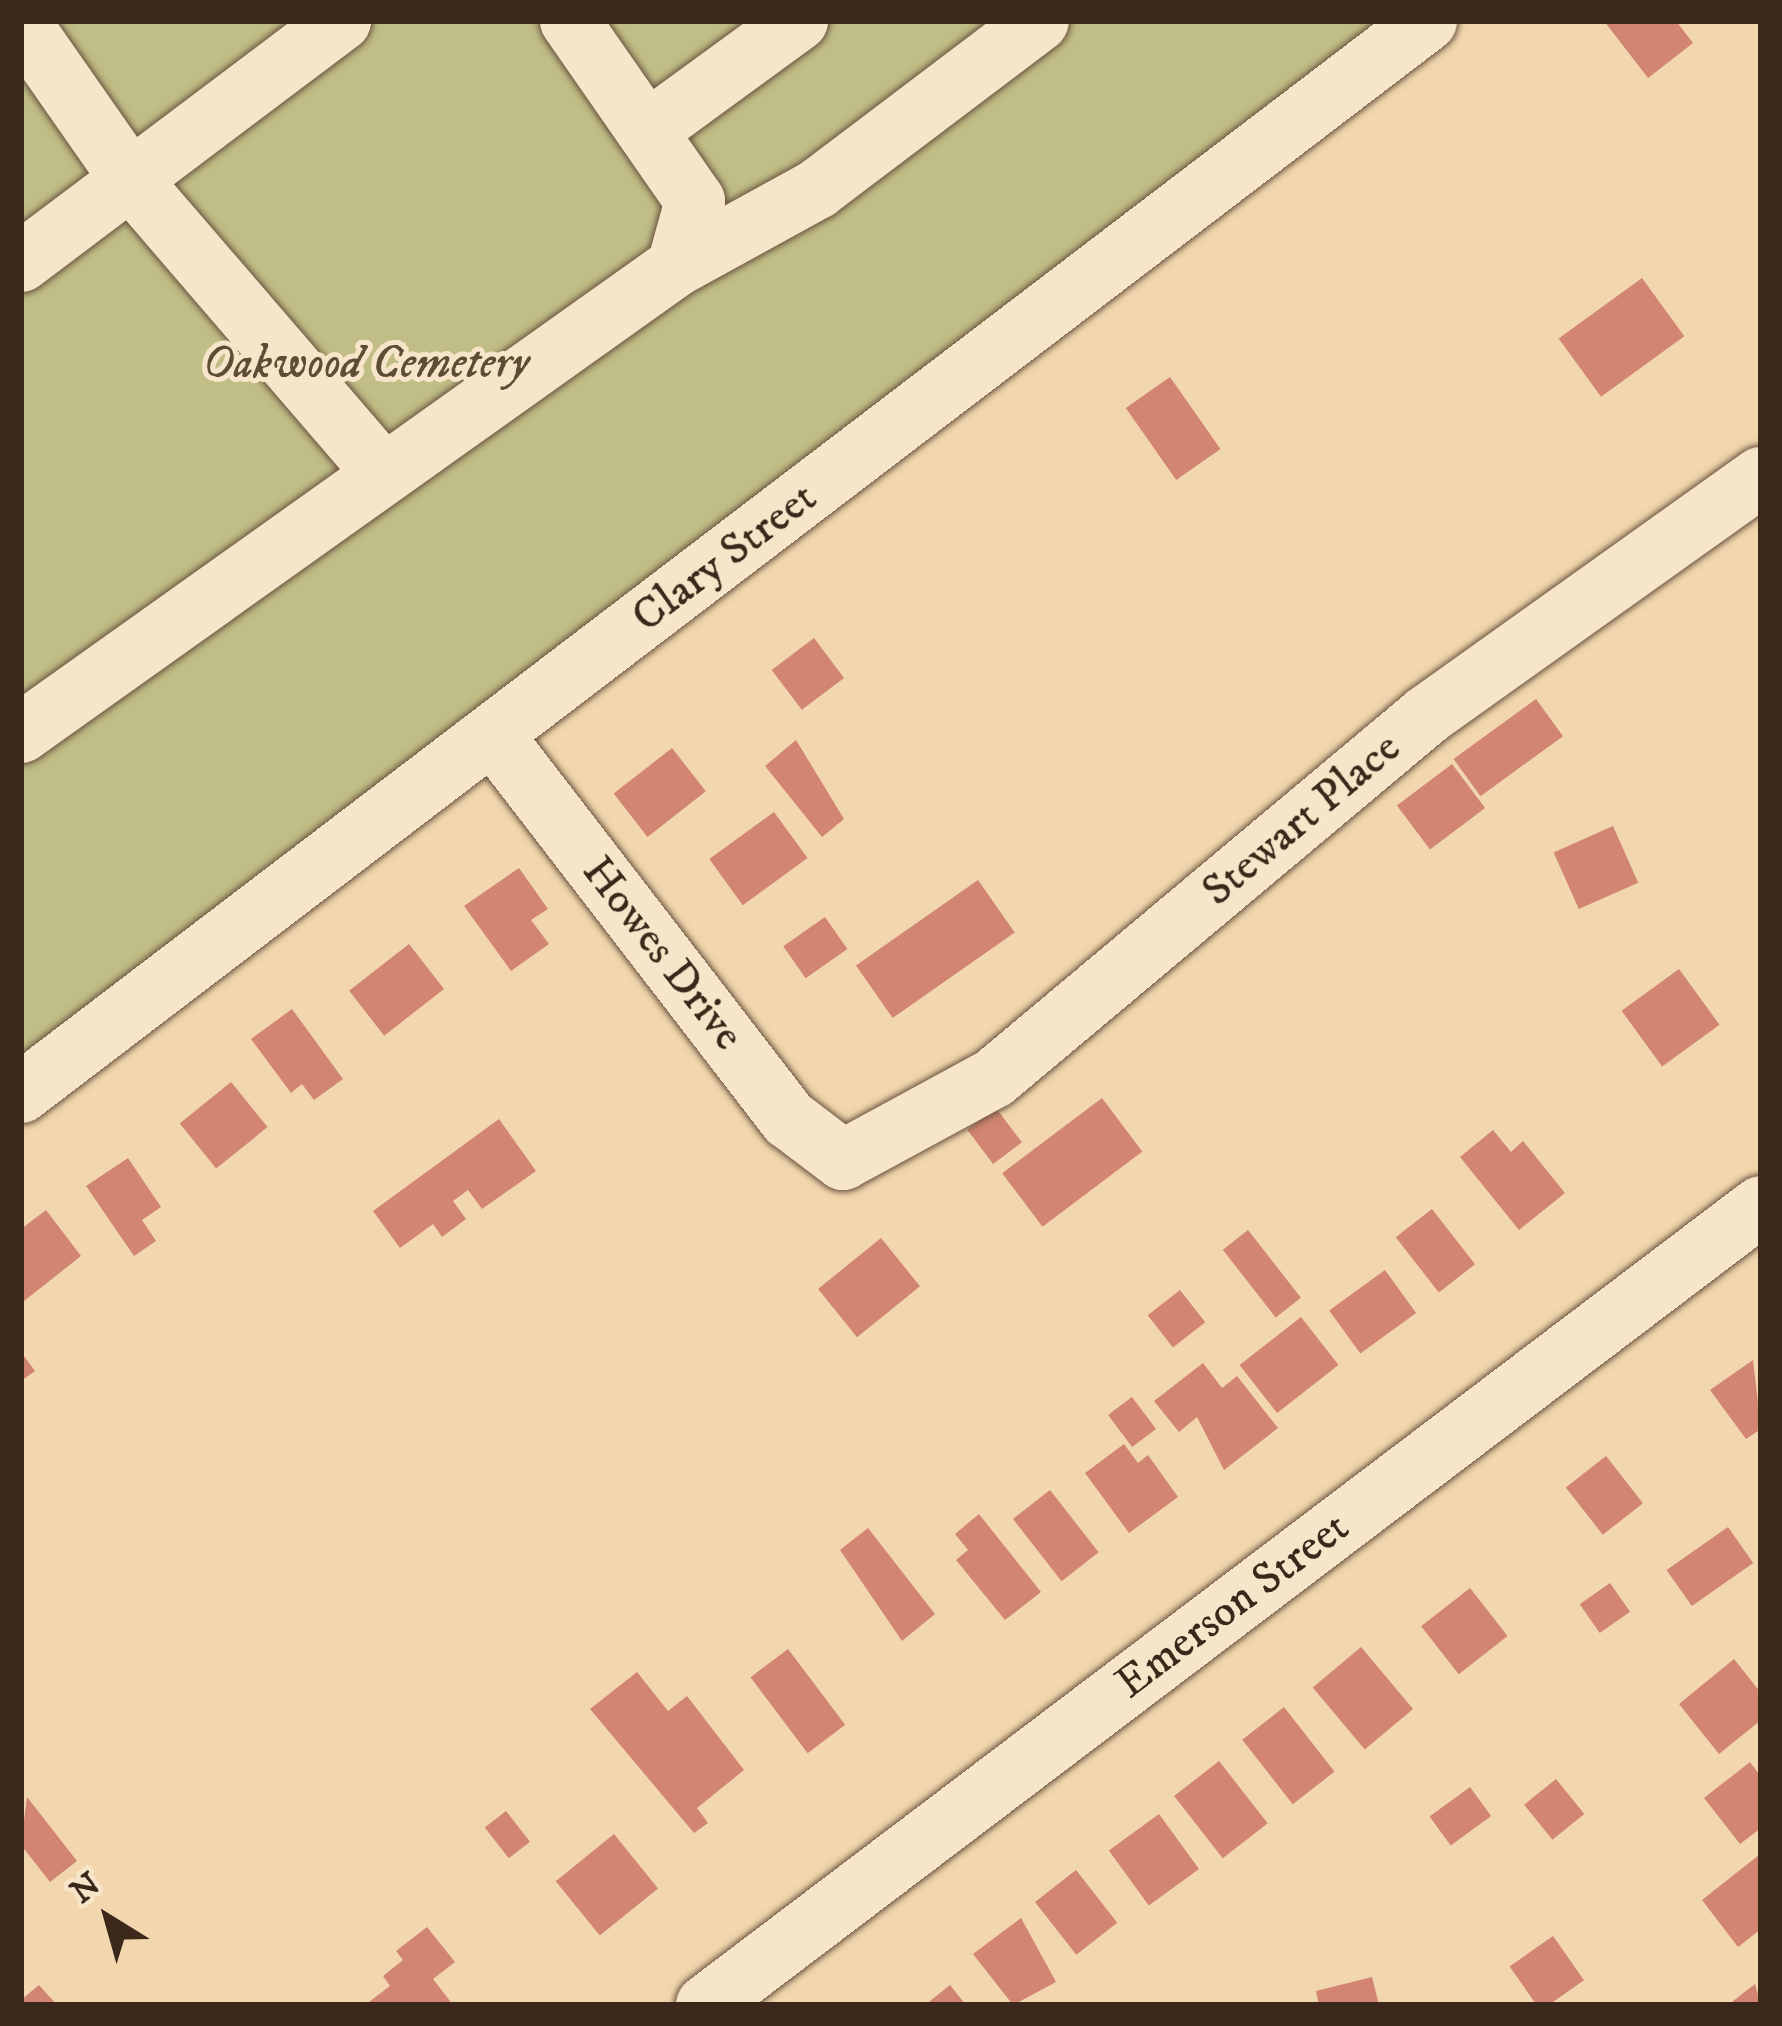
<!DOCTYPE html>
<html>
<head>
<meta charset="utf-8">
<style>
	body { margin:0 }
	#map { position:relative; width:1782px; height:2026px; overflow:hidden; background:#f2d7ae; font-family:"IM FELL DW Pica",serif }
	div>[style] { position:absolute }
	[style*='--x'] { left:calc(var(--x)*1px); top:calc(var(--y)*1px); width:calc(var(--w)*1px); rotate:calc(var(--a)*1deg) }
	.green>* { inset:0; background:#c0bd86 }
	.building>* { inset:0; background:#d18572; transform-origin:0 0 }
	.roads { filter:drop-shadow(0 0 3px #6a543f) drop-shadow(0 0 3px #6a543f) }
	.minor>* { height:60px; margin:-30px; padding:0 30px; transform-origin:30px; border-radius:30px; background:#f7e5ca }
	span { translate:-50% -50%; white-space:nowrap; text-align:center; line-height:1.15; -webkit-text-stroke:10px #f7e5ca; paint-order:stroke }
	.park-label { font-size:45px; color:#5d4d35; font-style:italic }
	.street-label { font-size:45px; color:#3c281a }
	.frame { position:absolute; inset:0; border:24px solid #3c281a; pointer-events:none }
	.north { position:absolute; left:48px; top:1858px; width:120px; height:120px; -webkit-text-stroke:9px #f7e5ca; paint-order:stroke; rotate:323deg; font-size:33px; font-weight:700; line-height:48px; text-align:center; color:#3c281a }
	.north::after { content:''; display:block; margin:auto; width:42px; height:54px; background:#3c281a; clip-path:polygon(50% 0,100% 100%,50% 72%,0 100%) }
</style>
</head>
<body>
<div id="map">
	<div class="green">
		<div style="clip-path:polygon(21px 21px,1379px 21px,21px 1059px)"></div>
	</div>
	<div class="building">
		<div style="clip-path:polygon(1604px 21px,1676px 21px,1693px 43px,1648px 78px)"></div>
		<div style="left:1642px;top:278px;width:72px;height:103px;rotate:54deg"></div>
		<div style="left:1170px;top:377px;width:88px;height:54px;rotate:55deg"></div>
		<div style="left:814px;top:638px;width:50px;height:53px;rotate:53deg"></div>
		<div style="left:1536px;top:699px;width:46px;height:102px;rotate:54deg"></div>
		<div style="clip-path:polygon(796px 740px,844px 819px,822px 837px,765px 766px)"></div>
		<div style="left:672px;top:748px;width:55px;height:74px;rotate:52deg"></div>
		<div style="left:1452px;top:764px;width:55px;height:69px;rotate:53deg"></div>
		<div style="left:774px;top:812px;width:57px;height:80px;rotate:54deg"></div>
		<div style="left:1613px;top:826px;width:62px;height:65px;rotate:66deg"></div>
		<div style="clip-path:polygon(519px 868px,548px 909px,531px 920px,549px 944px,511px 971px,464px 906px)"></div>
		<div style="left:978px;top:880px;width:64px;height:149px;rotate:55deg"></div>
		<div style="left:825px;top:917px;width:39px;height:51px;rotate:55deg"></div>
		<div style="left:409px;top:944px;width:57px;height:76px;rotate:52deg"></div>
		<div style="left:1679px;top:969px;width:69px;height:71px;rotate:54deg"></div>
		<div style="clip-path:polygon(292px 1009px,343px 1079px,314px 1100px,302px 1084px,291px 1093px,251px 1039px)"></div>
		<div style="left:231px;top:1082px;width:58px;height:66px;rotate:51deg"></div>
		<div style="left:1102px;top:1098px;width:67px;height:125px;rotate:53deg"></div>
		<div style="left:996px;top:1108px;width:43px;height:36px;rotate:53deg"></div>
		<div style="clip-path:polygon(499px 1119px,536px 1171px,482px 1209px,468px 1190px,453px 1201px,466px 1219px,442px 1237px,433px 1224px,400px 1248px,373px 1211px)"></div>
		<div style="clip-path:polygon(1493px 1130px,1511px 1152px,1523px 1141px,1565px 1193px,1519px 1230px,1460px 1157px)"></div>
		<div style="clip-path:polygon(128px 1158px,161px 1207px,142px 1220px,156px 1241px,134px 1256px,86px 1186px)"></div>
		<div style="left:1432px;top:1209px;width:70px;height:46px;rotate:52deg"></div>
		<div style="clip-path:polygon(46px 1210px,81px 1256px,24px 1301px,21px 1229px)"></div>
		<div style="left:1248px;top:1230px;width:86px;height:32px;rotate:52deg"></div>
		<div style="left:881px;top:1238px;width:62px;height:81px;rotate:51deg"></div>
		<div style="left:1385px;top:1270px;width:53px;height:69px;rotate:54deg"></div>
		<div style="left:1180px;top:1290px;width:41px;height:41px;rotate:52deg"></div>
		<div style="left:1301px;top:1317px;width:61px;height:78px;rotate:52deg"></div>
		<div style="clip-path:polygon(21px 1352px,35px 1371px,21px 1381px)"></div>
		<div style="clip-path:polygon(1753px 1360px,1761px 1429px,1746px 1439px,1710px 1390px)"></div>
		<div style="clip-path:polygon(1203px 1363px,1222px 1388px,1237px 1376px,1278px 1428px,1224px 1470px,1197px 1417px,1179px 1432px,1154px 1401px)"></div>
		<div style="left:1132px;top:1397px;width:40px;height:30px;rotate:53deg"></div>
		<div style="clip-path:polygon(1124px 1444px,1138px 1463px,1148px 1455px,1178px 1497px,1129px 1533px,1085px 1473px)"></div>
		<div style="left:1606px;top:1456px;width:60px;height:51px;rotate:52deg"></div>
		<div style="left:1050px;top:1490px;width:79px;height:47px;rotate:52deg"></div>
		<div style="clip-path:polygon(979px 1514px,1041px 1592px,1005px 1620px,956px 1560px,968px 1550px,955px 1534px)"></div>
		<div style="left:1728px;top:1527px;width:44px;height:75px;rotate:55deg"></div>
		<div style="clip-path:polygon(868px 1528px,935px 1614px,902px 1641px,840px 1550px)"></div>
		<div style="left:1610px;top:1583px;width:35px;height:37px;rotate:55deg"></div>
		<div style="left:1470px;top:1588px;width:61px;height:62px;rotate:52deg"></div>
		<div style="left:1361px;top:1647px;width:81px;height:63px;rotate:50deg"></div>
		<div style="left:788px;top:1649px;width:95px;height:47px;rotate:53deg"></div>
		<div style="clip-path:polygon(1734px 1659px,1761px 1693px,1761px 1720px,1719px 1754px,1679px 1704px)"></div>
		<div style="clip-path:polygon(637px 1672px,668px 1711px,687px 1696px,744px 1770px,697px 1808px,708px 1823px,694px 1833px,590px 1709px)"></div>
		<div style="left:1284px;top:1707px;width:82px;height:53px;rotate:52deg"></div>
		<div style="left:1219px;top:1761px;width:79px;height:57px;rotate:52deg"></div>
		<div style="clip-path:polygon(1750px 1762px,1761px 1777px,1761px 1828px,1740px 1844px,1704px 1798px)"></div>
		<div style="left:1556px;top:1779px;width:45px;height:41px;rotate:51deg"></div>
		<div style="left:1470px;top:1787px;width:36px;height:50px;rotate:54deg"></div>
		<div style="clip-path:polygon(27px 1797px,77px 1861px,50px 1882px,21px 1845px)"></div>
		<div style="left:506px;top:1811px;width:39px;height:27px;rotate:52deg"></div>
		<div style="left:1159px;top:1814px;width:68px;height:62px;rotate:54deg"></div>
		<div style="left:614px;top:1834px;width:70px;height:75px;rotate:51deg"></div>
		<div style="clip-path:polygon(1759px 1855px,1761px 1929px,1738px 1947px,1702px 1900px)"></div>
		<div style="left:1076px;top:1870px;width:67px;height:52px;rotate:52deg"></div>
		<div style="clip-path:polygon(1021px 1918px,1056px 1982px,1013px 2005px,973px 1954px)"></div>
		<div style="clip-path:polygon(427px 1927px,455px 1962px,433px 1979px,453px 2005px,365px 2005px,390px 1986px,383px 1976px,403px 1960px,396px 1951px)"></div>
		<div style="left:1553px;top:1936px;width:54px;height:53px;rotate:55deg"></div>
		<div style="clip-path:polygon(1372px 1977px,1379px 2005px,1319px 2005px,1316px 1991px)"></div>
		<div style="clip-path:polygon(1755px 1984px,1761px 2005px,1728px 2005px)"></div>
		<div style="clip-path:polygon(39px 1985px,57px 2005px,21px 2005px,21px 2000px)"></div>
		<div style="clip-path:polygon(950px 1985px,966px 2005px,925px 2005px)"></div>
	</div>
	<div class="roads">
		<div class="minor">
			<div style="--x:570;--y:21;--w:219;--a:55.2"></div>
			<div style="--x:695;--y:201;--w:67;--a:105.5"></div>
			<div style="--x:21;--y:23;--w:190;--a:55.1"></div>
			<div style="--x:130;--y:179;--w:385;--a:49.3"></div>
			<div style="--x:647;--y:131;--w:187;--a:-36.1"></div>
			<div style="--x:21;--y:262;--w:401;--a:-37"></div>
			<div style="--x:21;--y:733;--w:805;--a:-35.45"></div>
			<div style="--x:677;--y:266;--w:160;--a:-28.8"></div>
			<div style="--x:817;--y:189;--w:278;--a:-37.1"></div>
			<div style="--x:493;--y:735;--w:485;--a:52.4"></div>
			<div style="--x:789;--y:1119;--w:68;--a:37.2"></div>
			<div style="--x:843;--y:1160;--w:172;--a:-28.5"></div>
			<div style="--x:994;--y:1078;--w:565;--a:-39.97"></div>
			<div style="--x:1427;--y:715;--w:410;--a:-35.5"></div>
			<div style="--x:21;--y:1093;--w:1768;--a:-37.32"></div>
			<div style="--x:706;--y:2005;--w:1323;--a:-37.14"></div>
		</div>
	</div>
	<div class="park-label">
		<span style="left:366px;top:365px">Oakwood Cemetery</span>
	</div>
	<div class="street-label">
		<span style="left:725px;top:558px;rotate:-37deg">Clary Street</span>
		<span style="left:1302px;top:820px;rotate:-40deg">Stewart Place</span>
		<span style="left:662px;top:954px;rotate:52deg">Howes Drive</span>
		<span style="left:1233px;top:1606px;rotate:-37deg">Emerson Street</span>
	</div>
	<div class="frame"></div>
	<div class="north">N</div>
</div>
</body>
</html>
